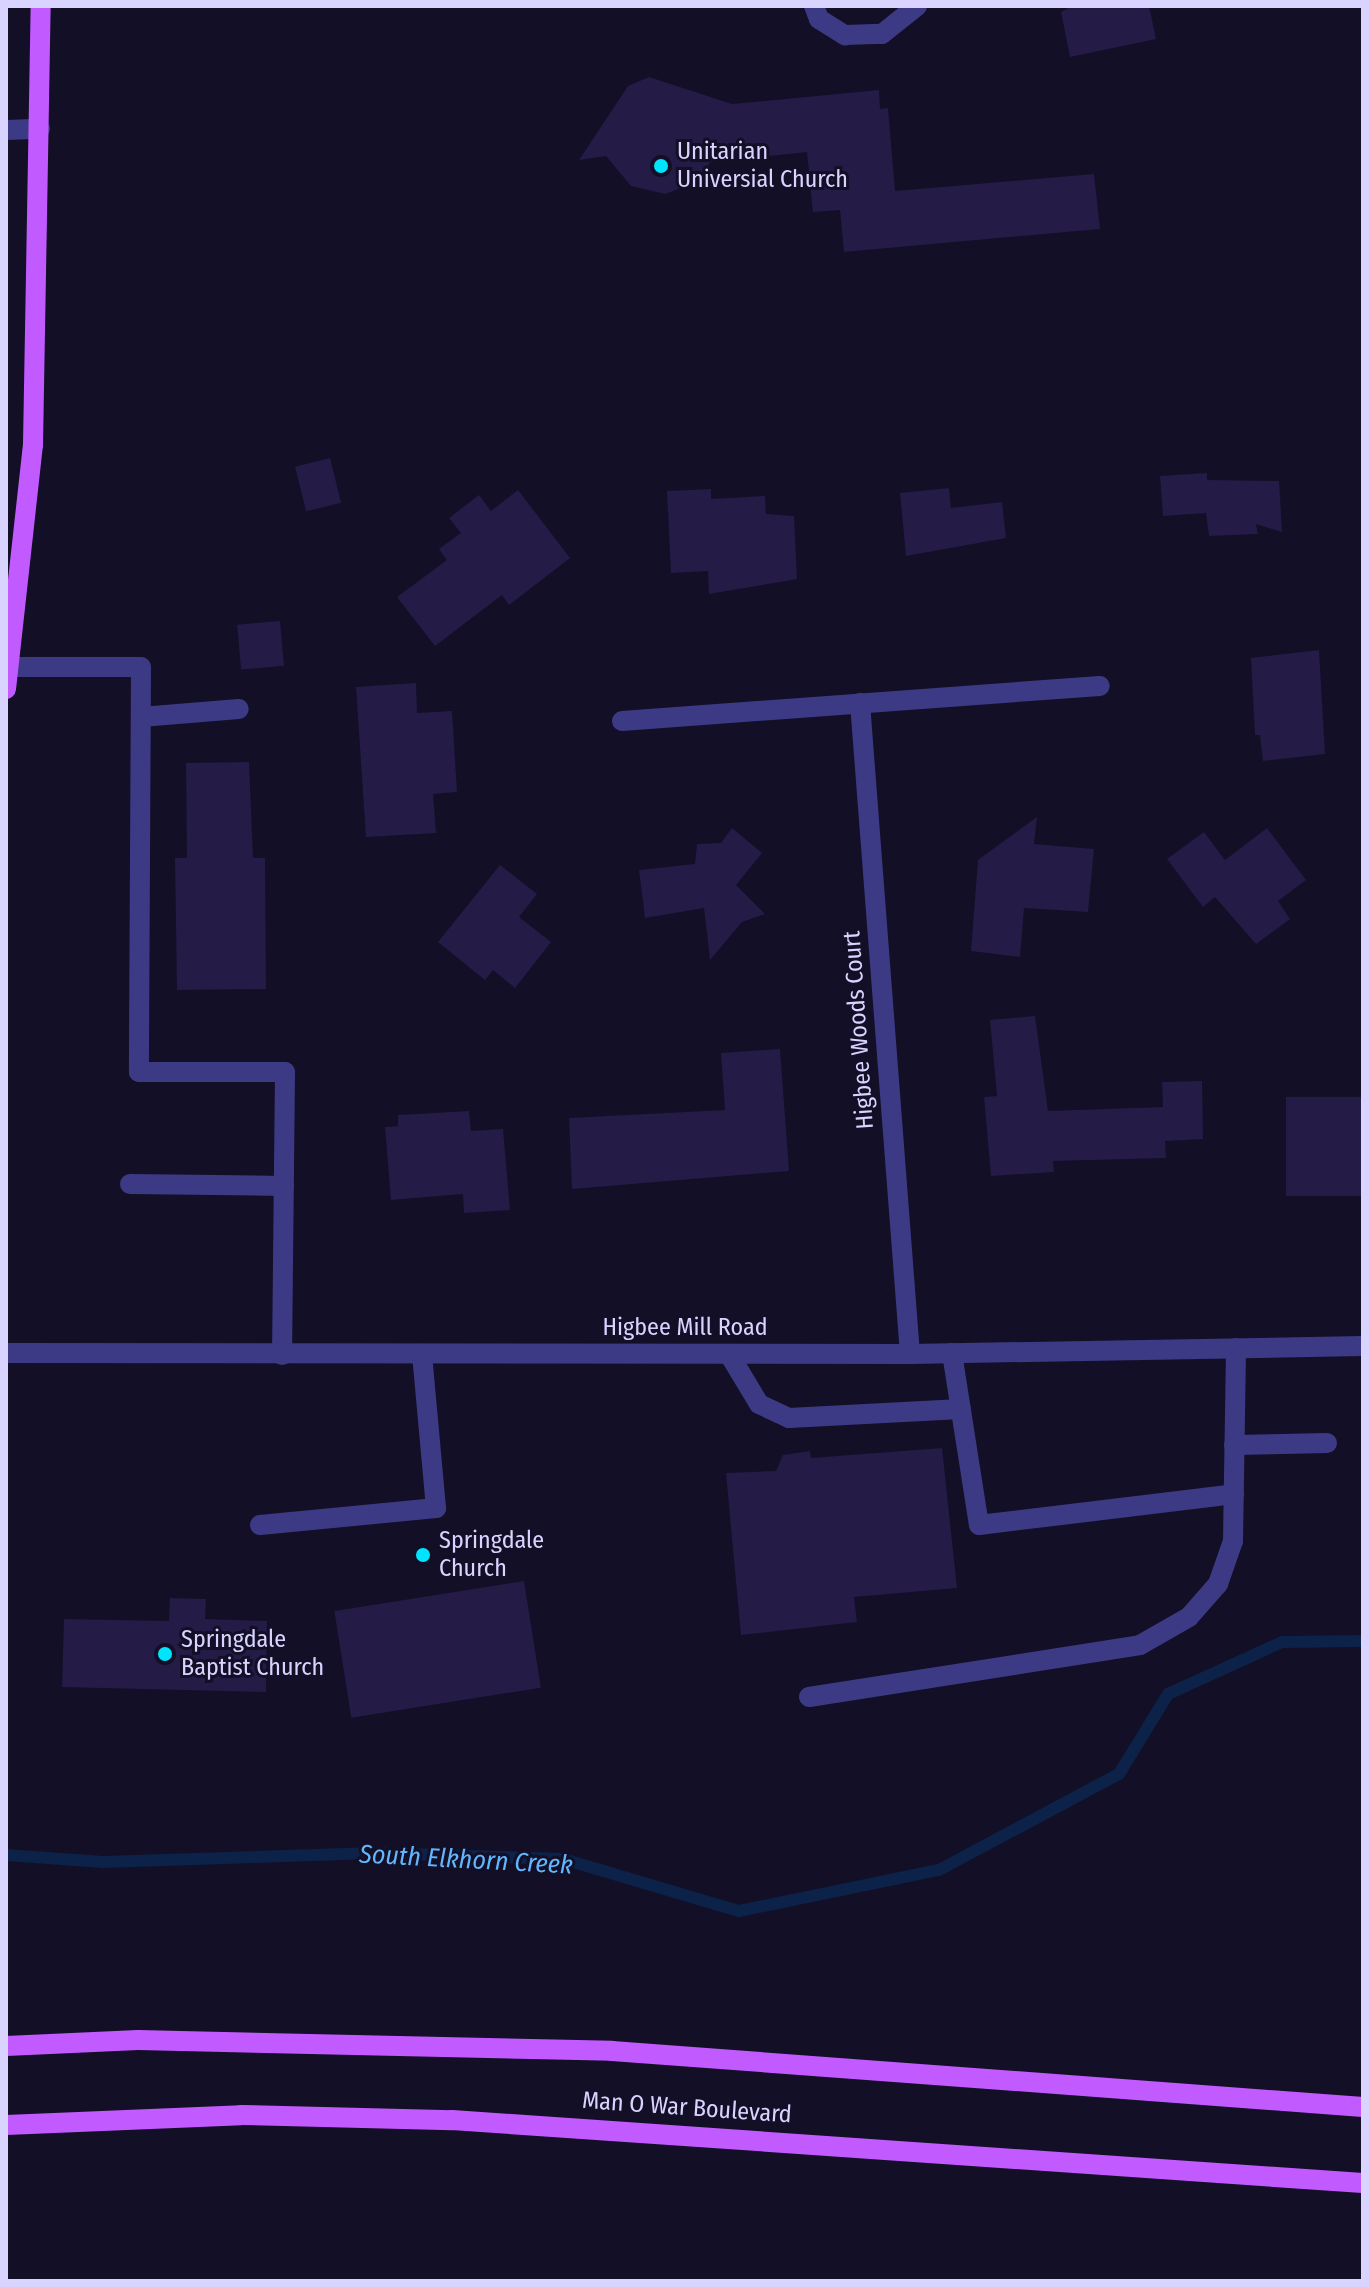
<!DOCTYPE html>
<html>
<head>
<meta charset="utf-8">
<style>
	body { margin:0 }
	#map { position:relative; width:1369px; height:2287px; overflow:hidden; background:#130f26; font-family:"Fira Sans Condensed",sans-serif }
	div>[style] { position:absolute }
	[style*='--x'] { left:calc(var(--x)*1px); top:calc(var(--y)*1px); width:calc(var(--w)*1px); rotate:calc(var(--a)*1deg) }
	.stream>* { height:12px; margin:-6px; padding:0 6px; transform-origin:6px; border-radius:6px; background:#0c2248 }
	.building>* { inset:0; background:#241b47; transform-origin:0 0 }
	.minor>* { height:20px; margin:-10px; padding:0 10px; transform-origin:10px; border-radius:10px; background:#3d3a85 }
	.major>* { height:20px; margin:-10px; padding:0 10px; transform-origin:10px; border-radius:10px; background:#c25bff }
	.dots>* { width:22px; height:22px; translate:-50% -50%; box-sizing:border-box; border:4px solid #130f26; border-radius:50% }
	span { translate:-50% -50%; white-space:nowrap; text-align:center; line-height:1.15; -webkit-text-stroke:6px #130f26; paint-order:stroke }
	.poi-label { font-size:24px; color:#d9d4ff }
	.left { translate:0 -50%; text-align:left }
	.street-label { font-size:24px; color:#d9d4ff }
	.water-label { font-size:26px; color:#62b6ff; font-style:italic }
	.frame { position:absolute; inset:0; border:8px solid #d9d4ff; pointer-events:none }
</style>
</head>
<body>
<div id="map">
	<div class="stream">
		<div style="--x:6;--y:1855;--w:97;--a:4.1"></div>
		<div style="--x:103;--y:1862;--w:272;--a:-1.9"></div>
		<div style="--x:375;--y:1853;--w:188;--a:1.8"></div>
		<div style="--x:563;--y:1859;--w:184;--a:16.5"></div>
		<div style="--x:739;--y:1911;--w:204;--a:-11.6"></div>
		<div style="--x:939;--y:1870;--w:204;--a:-28.1"></div>
		<div style="--x:1119;--y:1774;--w:94;--a:-58.5"></div>
		<div style="--x:1168;--y:1694;--w:125;--a:-24.5"></div>
		<div style="--x:1282;--y:1642;--w:81;--a:-0.7"></div>
	</div>
	<div class="building">
		<div style="clip-path:polygon(1072px 6px,1149px 6px,1156px 39px,1070px 57px,1061px 12px)"></div>
		<div style="clip-path:polygon(649px 77px,732px 104px,879px 90px,880px 109px,888px 108px,895px 191px,1094px 174px,1100px 229px,844px 252px,840px 210px,813px 212px,807px 152px,710px 162px,700px 181px,665px 194px,631px 186px,606px 156px,579px 160px,628px 86px)"></div>
		<div style="left:330px;top:458px;width:46px;height:36px;rotate:76deg"></div>
		<div style="clip-path:polygon(1207px 473px,1207px 480px,1279px 481px,1282px 532px,1256px 524px,1258px 534px,1209px 536px,1206px 513px,1163px 516px,1160px 476px)"></div>
		<div style="clip-path:polygon(949px 488px,951px 508px,1002px 502px,1006px 538px,906px 556px,900px 493px)"></div>
		<div style="clip-path:polygon(711px 489px,711px 499px,765px 496px,766px 514px,794px 516px,797px 579px,709px 594px,708px 571px,671px 573px,667px 491px)"></div>
		<div style="clip-path:polygon(518px 490px,570px 558px,509px 605px,502px 595px,435px 646px,397px 597px,447px 560px,439px 549px,461px 533px,449px 518px,479px 495px,491px 511px)"></div>
		<div style="left:280px;top:621px;width:45px;height:43px;rotate:85deg"></div>
		<div style="clip-path:polygon(1319px 650px,1325px 754px,1263px 761px,1260px 735px,1255px 735px,1251px 658px)"></div>
		<div style="clip-path:polygon(416px 683px,417px 713px,452px 711px,457px 792px,433px 794px,436px 833px,366px 837px,356px 687px)"></div>
		<div style="clip-path:polygon(249px 762px,253px 858px,265px 858px,266px 989px,177px 990px,175px 858px,187px 858px,186px 763px)"></div>
		<div style="clip-path:polygon(1037px 817px,1034px 844px,1094px 849px,1088px 912px,1024px 908px,1020px 957px,971px 951px,978px 860px)"></div>
		<div style="clip-path:polygon(732px 828px,762px 853px,736px 885px,765px 914px,742px 922px,710px 960px,704px 908px,645px 918px,639px 870px,695px 864px,697px 844px,721px 843px)"></div>
		<div style="clip-path:polygon(1267px 828px,1306px 880px,1278px 901px,1290px 919px,1256px 944px,1215px 897px,1203px 907px,1167px 859px,1204px 832px,1225px 860px)"></div>
		<div style="clip-path:polygon(500px 865px,537px 894px,519px 917px,551px 942px,515px 988px,493px 970px,485px 980px,438px 942px)"></div>
		<div style="clip-path:polygon(1035px 1016px,1048px 1111px,1163px 1107px,1162px 1082px,1202px 1081px,1203px 1139px,1165px 1141px,1166px 1158px,1053px 1161px,1054px 1172px,991px 1176px,984px 1097px,997px 1096px,990px 1020px)"></div>
		<div style="clip-path:polygon(780px 1049px,789px 1171px,572px 1189px,569px 1118px,725px 1110px,721px 1053px)"></div>
		<div style="left:1363px;top:1097px;width:99px;height:77px;rotate:90deg"></div>
		<div style="clip-path:polygon(469px 1111px,471px 1131px,503px 1129px,510px 1210px,464px 1213px,463px 1194px,391px 1200px,385px 1127px,398px 1126px,398px 1115px)"></div>
		<div style="clip-path:polygon(942px 1448px,957px 1588px,854px 1597px,857px 1622px,741px 1635px,726px 1473px,776px 1471px,783px 1455px,810px 1451px,811px 1458px)"></div>
		<div style="left:524px;top:1581px;width:108px;height:192px;rotate:81deg"></div>
		<div style="clip-path:polygon(170px 1598px,206px 1599px,205px 1619px,267px 1621px,266px 1692px,62px 1687px,64px 1619px,169px 1621px)"></div>
	</div>
	<div class="minor">
		<div style="--x:814;--y:6;--w:14;--a:69"></div>
		<div style="--x:819;--y:19;--w:31;--a:32"></div>
		<div style="--x:845;--y:35;--w:37;--a:-2"></div>
		<div style="--x:882;--y:34;--w:45;--a:-38.7"></div>
		<div style="--x:6;--y:130;--w:34;--a:-2"></div>
		<div style="--x:11;--y:667;--w:130;--a:0"></div>
		<div style="--x:141;--y:667;--w:405;--a:90.3"></div>
		<div style="--x:139;--y:1072;--w:146;--a:0"></div>
		<div style="--x:285;--y:1072;--w:283;--a:90.6"></div>
		<div style="--x:860;--y:703;--w:653;--a:85.61"></div>
		<div style="--x:141;--y:717;--w:98;--a:-4.7"></div>
		<div style="--x:622;--y:721;--w:479;--a:-4.2"></div>
		<div style="--x:130;--y:1184;--w:154;--a:0.7"></div>
		<div style="--x:6;--y:1353;--w:904;--a:0.06"></div>
		<div style="--x:910;--y:1354;--w:453;--a:-1"></div>
		<div style="--x:952;--y:1353;--w:174;--a:81.1"></div>
		<div style="--x:979;--y:1525;--w:257;--a:-6.9"></div>
		<div style="--x:729;--y:1354;--w:58;--a:59"></div>
		<div style="--x:759;--y:1404;--w:33;--a:25"></div>
		<div style="--x:789;--y:1418;--w:172;--a:-3"></div>
		<div style="--x:1234;--y:1445;--w:93;--a:-1.2"></div>
		<div style="--x:260;--y:1525;--w:177;--a:-5.5"></div>
		<div style="--x:436;--y:1508;--w:155;--a:-95.2"></div>
		<div style="--x:809;--y:1697;--w:335;--a:-8.9"></div>
		<div style="--x:1140;--y:1645;--w:56;--a:-29.7"></div>
		<div style="--x:1189;--y:1617;--w:44;--a:-48.7"></div>
		<div style="--x:1218;--y:1584;--w:46;--a:-70.8"></div>
		<div style="--x:1233;--y:1541;--w:193;--a:-89.1"></div>
	</div>
	<div class="major">
		<div style="--x:6;--y:689;--w:245;--a:-83.7"></div>
		<div style="--x:33;--y:445;--w:439;--a:-89"></div>
		<div style="--x:6;--y:2046;--w:132;--a:-2.6"></div>
		<div style="--x:138;--y:2040;--w:474;--a:1.3"></div>
		<div style="--x:612;--y:2051;--w:753;--a:4.26"></div>
		<div style="--x:6;--y:2125;--w:235;--a:-2.4"></div>
		<div style="--x:241;--y:2115;--w:211;--a:1.4"></div>
		<div style="--x:452;--y:2120;--w:913;--a:3.96"></div>
	</div>
	<div class="dots">
		<div style="left:661px;top:166px;background:#00e5ff"></div>
		<div style="left:423px;top:1555px;background:#00e5ff"></div>
		<div style="left:165px;top:1654px;background:#00e5ff"></div>
	</div>
	<div class="poi-label">
		<span class="left" style="left:677px;top:166px">Unitarian<br>Universial Church</span>
		<span class="left" style="left:439px;top:1555px">Springdale<br>Church</span>
		<span class="left" style="left:181px;top:1654px">Springdale<br>Baptist Church</span>
	</div>
	<div class="street-label">
		<span style="left:859px;top:1030px;rotate:-94deg">Higbee Woods Court</span>
		<span style="left:685px;top:1328px">Higbee Mill Road</span>
		<span style="left:687px;top:2108px;rotate:4deg">Man O War Boulevard</span>
	</div>
	<div class="water-label">
		<span style="left:466px;top:1860px;rotate:3deg">South Elkhorn Creek</span>
	</div>
	<div class="frame"></div>
</div>
</body>
</html>
